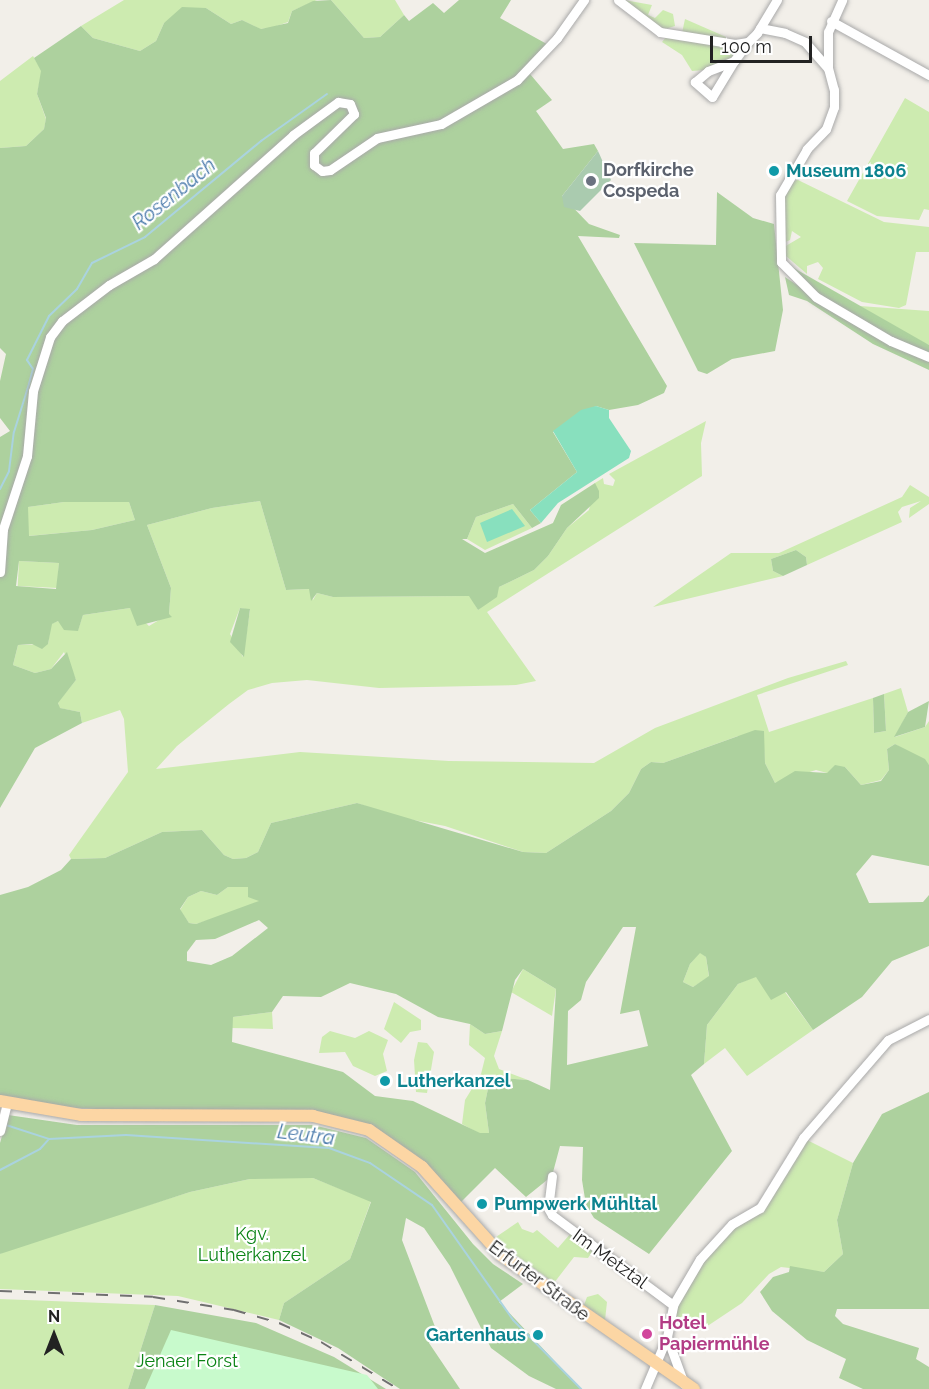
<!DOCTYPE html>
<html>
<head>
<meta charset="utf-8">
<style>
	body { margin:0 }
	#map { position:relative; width:929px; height:1389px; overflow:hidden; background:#f2efe9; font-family:Raleway,sans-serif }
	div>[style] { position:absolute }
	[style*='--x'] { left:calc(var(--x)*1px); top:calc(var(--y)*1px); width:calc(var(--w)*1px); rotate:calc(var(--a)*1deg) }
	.grass>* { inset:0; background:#cdebb0; transform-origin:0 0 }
	.forest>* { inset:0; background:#add19e }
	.cemetery>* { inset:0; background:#aacbaf }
	.park>* { inset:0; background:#c8facc }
	.pitch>* { inset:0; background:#88e0be }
	.stream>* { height:2px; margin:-1px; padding:0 1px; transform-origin:1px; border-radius:1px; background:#aad3df }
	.roads { filter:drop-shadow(0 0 2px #a9a9a9) drop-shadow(0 0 2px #a9a9a9) }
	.minor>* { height:9px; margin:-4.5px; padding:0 4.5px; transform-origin:4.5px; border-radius:4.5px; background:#fff }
	.major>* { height:12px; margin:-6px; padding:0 6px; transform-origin:6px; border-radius:6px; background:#fcd6a4 }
	.rail>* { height:2px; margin-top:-1px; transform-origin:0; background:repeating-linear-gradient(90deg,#707070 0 12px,transparent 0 24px) }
	.dots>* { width:16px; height:16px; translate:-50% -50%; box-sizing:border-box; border:3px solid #fff; border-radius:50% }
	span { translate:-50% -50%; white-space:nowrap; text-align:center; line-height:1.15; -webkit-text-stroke:4.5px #fff; paint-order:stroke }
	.worship-label { font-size:18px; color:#5b616d; font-weight:700 }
	.left { translate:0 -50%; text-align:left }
	.culture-label { font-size:18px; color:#0d838f; font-weight:700 }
	.right { translate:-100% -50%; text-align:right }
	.park-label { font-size:18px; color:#0c8416 }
	.street-label { font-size:18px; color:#222 }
	.hotel-label { font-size:18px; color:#b23c85; font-weight:700 }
	.water-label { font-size:20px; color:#4a7aab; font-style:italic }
	.north { position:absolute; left:24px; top:1305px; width:60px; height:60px; -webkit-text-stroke:4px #fff; paint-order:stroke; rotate:0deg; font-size:16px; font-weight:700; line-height:24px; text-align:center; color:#222 }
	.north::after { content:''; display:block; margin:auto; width:21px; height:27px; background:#222; clip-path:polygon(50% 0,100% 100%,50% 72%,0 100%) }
	.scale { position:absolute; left:710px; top:36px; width:102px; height:27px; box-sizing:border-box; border:3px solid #222; border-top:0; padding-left:8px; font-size:18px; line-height:21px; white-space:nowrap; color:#222; -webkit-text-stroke:4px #fff; paint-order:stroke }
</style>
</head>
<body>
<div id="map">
	<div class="grass">
		<div style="clip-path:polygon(124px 0,317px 0,292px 11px,288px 22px,271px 28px,260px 29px,242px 20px,231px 24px,206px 8px,164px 23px,156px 41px,140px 51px,93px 38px,81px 26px)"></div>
		<div style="clip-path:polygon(331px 0,395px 0,404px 15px,380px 37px,364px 38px)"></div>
		<div style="clip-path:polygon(624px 0,652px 5px,648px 15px,655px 18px,663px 10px,673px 14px,675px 26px,662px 30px)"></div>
		<div style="clip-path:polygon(685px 19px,726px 37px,726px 39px,682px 33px)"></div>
		<div style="clip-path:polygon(667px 36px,737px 48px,738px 50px,733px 57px,705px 70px,692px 71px,682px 55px,662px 42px)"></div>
		<div style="clip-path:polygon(33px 56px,42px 71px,37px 94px,46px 119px,44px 129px,26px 146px,0 148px,0 81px)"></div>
		<div style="clip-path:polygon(905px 98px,929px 112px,929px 210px,924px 209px,919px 220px,877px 216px,847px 201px)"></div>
		<div style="clip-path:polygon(798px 180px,884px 222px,929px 227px,929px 252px,916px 252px,906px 305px,899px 308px,862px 302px,818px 279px,823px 268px,818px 262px,807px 266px,807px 274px,786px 256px,784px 247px,801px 237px,792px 231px,790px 240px,783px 243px,783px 197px,793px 181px)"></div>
		<div style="clip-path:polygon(860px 306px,929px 311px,929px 345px,912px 338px)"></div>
		<div style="clip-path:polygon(evenodd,706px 421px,701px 443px,702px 476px,487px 612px,536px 681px,516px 685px,379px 688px,307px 680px,272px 683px,248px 690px,229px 704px,177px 746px,156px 769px,300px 752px,449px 761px,594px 763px,655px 728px,788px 678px,846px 661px,848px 665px,757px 695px,769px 732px,873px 698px,874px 733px,886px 731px,884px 694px,901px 688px,908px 712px,895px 737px,925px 727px,929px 721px,929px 765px,895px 744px,887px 749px,889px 770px,881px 780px,861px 785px,845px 767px,827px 773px,816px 770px,775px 783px,765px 763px,764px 750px,738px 736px,663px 763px,651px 762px,641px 769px,629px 793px,611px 811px,546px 853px,523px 852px,445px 826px,393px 816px,357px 803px,271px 823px,258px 852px,246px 858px,233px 859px,224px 855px,202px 830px,162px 832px,105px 858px,71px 859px,69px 855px,128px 772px,124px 719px,120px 710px,82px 723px,80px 712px,59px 708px,58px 702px,76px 680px,64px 652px,51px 669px,35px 673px,13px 665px,18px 645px,48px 644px,51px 624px,58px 621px,78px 630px,83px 615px,130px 608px,149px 626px,169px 614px,171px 588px,147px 525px,212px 508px,260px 501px,286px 590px,310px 589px,313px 600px,317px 593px,333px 597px,470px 596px,478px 610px,499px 587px,534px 570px,548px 556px,567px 528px,589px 510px,595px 483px,603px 478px,604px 484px,613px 486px,615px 480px,609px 474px,706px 421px,240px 608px,250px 610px,243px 657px,230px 634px,240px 608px)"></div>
		<div style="clip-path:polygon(910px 485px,929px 497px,929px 504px,909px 518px,910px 508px,921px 501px,902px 507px,898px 512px,902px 522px,807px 565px,806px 557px,796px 550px,771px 559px,773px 571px,783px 576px,653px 607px,731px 553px,779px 553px,902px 497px)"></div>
		<div style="clip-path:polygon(64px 502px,129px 502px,135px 520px,92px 530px,28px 536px,28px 507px)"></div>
		<div style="clip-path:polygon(513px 504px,532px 528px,485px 550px,467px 539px,476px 517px)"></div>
		<div style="left:19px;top:561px;width:40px;height:25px;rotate:3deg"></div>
		<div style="clip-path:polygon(249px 886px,260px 901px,251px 907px,196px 924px,189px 923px,180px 910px,188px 897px,201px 891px,217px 895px,228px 887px)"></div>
		<div style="clip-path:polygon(700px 952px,706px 957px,709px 977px,693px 987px,683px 982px,690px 964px)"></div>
		<div style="clip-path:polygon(523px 969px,556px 989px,552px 1016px,511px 992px)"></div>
		<div style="clip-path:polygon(756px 976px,785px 992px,813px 1030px,747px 1076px,725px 1048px,704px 1064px,707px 1025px,738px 984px)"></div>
		<div style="clip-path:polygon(394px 1002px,421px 1020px,421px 1030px,410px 1032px,401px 1043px,384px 1029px)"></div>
		<div style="clip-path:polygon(272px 1012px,273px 1029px,230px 1028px,233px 1017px)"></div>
		<div style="clip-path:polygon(470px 1024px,485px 1034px,502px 1031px,494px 1056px,499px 1069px,528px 1080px,501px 1078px,489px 1084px,485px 1103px,489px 1133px,480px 1134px,462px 1124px,465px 1100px,481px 1074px,485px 1058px,469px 1045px)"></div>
		<div style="clip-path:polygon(330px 1031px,355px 1038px,369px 1031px,388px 1040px,383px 1054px,387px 1071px,375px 1076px,353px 1066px,345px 1052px,319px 1053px,322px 1037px)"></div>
		<div style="clip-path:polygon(418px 1042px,427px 1043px,434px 1052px,427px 1093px,416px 1092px,414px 1060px)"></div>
		<div style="clip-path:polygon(803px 1138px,853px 1163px,837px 1220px,843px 1254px,824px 1272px,781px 1267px,769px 1274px,742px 1303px,709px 1325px,697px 1327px,672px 1323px,673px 1305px,716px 1239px,760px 1208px)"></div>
		<div style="clip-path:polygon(297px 1176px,313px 1178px,371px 1201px,350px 1259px,284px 1303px,279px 1320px,178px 1296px,0 1289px,0 1254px,9px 1249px,190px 1192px,250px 1179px)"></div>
		<div style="clip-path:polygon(518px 1222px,522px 1229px,533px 1233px,537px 1230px,558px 1248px,571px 1233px,594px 1249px,588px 1258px,574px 1257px,554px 1283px,493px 1239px)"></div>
		<div style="clip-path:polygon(598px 1294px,607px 1302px,605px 1320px,584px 1305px,587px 1297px)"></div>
		<div style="clip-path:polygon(0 1299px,155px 1305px,128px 1389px,0 1389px)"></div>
	</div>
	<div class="forest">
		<div style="clip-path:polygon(evenodd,331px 0,364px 38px,380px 37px,404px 15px,409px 21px,433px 3px,444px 13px,459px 0,511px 0,500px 18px,554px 48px,530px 74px,552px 100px,536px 111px,563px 149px,594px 144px,598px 151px,562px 196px,589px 224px,620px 235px,619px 238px,578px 236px,667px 386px,664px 393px,638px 405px,609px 410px,596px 406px,553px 432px,577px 472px,530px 510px,541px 523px,532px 528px,513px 504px,476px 517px,467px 539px,462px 539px,485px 553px,553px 523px,561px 505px,595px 483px,599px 491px,599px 498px,567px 528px,548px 556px,534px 570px,499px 587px,497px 597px,478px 610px,469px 596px,333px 597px,317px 593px,311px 601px,309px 589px,286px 590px,260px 501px,212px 508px,147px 525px,171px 588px,169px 614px,172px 617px,137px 626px,130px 608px,83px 615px,78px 631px,64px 630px,58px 621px,52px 624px,48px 644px,42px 649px,32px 644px,18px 645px,13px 665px,35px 673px,51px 669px,67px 652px,76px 680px,58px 703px,60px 708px,80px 712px,82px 723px,35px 748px,0 808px,0 437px,10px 431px,0 418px,0 381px,6px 354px,0 348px,0 148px,26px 146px,44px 129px,46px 118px,37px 94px,41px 71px,34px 58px,81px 26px,93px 38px,140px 51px,156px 41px,164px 23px,182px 7px,206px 8px,231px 24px,242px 20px,261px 29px,288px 23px,292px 11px,313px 1px,331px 0,64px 502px,129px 502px,135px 520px,92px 530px,29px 536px,28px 507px,64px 502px,331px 0,19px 561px,59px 563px,56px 589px,16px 586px,19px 561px)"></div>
		<div style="clip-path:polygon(717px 192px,753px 218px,774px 224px,783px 310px,775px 351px,732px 359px,707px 374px,698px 371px,634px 243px,716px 245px)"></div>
		<div style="clip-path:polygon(792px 267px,929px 345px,929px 355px,893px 339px,806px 287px)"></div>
		<div style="clip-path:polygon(785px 277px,851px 321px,929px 359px,929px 370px,873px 344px,807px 301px,789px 295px)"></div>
		<div style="clip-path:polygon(796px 550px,806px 557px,807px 565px,783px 576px,773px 571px,771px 559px)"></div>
		<div style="clip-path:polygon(240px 608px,250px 609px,244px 657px,230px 642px)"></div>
		<div style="clip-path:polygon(884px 694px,886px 731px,874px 733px,873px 698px)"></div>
		<div style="clip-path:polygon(929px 701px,925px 727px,894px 737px,908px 712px)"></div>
		<div style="clip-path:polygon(evenodd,755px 730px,764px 731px,765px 763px,775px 783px,795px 771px,827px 773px,835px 765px,845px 767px,861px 785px,881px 781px,889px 770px,887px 749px,895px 744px,925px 759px,929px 765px,929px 866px,872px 855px,856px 874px,869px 903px,923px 902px,929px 895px,929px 946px,892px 961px,862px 997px,813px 1030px,786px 992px,771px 1000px,756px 977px,738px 984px,707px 1025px,704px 1064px,691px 1075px,732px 1151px,649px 1254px,594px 1218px,586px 1205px,582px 1180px,583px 1147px,560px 1146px,552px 1176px,526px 1197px,495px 1168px,459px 1204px,437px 1179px,352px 1121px,74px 1108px,0 1096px,0 895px,28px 887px,61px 870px,71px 859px,105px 858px,162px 832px,202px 830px,224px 855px,233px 859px,246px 858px,258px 852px,271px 823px,357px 803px,523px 852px,546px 853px,611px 811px,629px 793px,641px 769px,651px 762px,663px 763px,755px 730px,228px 887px,248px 887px,248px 897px,259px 901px,196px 924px,189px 923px,180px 909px,188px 897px,201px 891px,217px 895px,228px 887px,755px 730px,259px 920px,268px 928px,232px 956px,211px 965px,187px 961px,187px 952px,196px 940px,215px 939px,259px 920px,755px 730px,623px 927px,636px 927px,620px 1014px,639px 1010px,648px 1046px,567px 1065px,568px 1011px,581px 1000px,586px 982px,623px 927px,755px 730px,700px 953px,706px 957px,709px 976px,693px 987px,683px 982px,690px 964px,700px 953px,755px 730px,523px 969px,556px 989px,550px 1090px,528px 1080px,501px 1078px,489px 1084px,485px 1103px,489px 1133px,480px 1133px,413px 1101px,375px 1096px,343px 1072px,232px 1042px,233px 1017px,272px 1012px,283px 996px,321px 997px,350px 983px,396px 994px,438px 1017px,470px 1024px,485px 1034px,502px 1031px,515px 980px,523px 969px)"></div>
		<div style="clip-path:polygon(929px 1092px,929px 1309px,837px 1309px,835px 1316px,843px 1324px,919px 1348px,916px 1359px,929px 1367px,929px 1389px,863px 1389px,839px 1378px,846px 1359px,807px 1340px,772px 1311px,760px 1292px,773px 1277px,789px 1272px,790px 1266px,824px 1272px,843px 1254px,837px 1220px,853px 1163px,882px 1114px)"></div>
		<div style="clip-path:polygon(8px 1115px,77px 1125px,313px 1125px,366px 1138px,415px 1172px,473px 1244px,493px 1264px,523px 1284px,499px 1302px,581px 1389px,556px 1389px,529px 1376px,491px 1348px,450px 1266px,424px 1228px,406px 1218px,402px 1240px,437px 1332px,429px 1343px,460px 1389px,400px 1389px,338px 1348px,279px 1320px,284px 1303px,350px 1259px,371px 1202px,313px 1178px,250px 1179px,190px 1192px,0 1254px,0 1143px)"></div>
		<div style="clip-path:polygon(155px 1305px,256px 1323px,334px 1357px,386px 1389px,128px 1389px)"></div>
	</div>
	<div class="cemetery">
		<div style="clip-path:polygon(598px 151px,611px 180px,580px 211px,564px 207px,562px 196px)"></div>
	</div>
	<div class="park">
		<div style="clip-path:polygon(171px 1330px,367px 1375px,378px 1389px,145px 1389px)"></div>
	</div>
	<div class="pitch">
		<div style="clip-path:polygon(596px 406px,609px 410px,609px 418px,631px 451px,629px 458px,558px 503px,541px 523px,530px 510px,577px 472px,553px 431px,581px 410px)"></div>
		<div style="clip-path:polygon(512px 509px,525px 526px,487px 542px,480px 523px)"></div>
	</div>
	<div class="stream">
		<div style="--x:0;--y:489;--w:20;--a:-63"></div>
		<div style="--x:9;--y:471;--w:39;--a:-83"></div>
		<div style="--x:14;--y:432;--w:50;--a:-72.6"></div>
		<div style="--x:29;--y:384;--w:16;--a:-75"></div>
		<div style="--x:33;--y:369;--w:11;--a:-124"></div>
		<div style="--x:27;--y:360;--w:49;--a:-63.4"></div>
		<div style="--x:49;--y:316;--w:39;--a:-44"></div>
		<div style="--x:77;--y:289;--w:30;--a:-60"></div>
		<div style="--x:92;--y:263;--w:59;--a:-26.1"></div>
		<div style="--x:145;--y:237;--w:151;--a:-39.6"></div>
		<div style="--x:261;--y:141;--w:81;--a:-35.5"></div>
		<div style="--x:6;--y:1125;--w:45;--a:18"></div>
		<div style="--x:49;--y:1139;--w:77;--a:-3"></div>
		<div style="--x:126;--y:1135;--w:203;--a:3.7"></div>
		<div style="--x:329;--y:1148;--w:44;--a:20.1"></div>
		<div style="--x:370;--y:1163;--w:75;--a:34.1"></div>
		<div style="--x:432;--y:1205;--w:141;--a:54.8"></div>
		<div style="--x:513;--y:1320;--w:97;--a:45.4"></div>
		<div style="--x:0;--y:1170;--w:45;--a:-27.7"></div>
		<div style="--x:40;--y:1149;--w:12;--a:-48"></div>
	</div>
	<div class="roads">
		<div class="minor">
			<div style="--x:618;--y:0;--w:53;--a:37.3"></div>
			<div style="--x:660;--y:32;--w:76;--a:9.1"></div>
			<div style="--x:735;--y:44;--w:13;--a:-9"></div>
			<div style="--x:748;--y:42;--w:13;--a:-45"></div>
			<div style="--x:757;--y:33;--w:39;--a:-59"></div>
			<div style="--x:831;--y:21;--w:112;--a:28.9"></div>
			<div style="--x:760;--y:28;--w:25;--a:11"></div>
			<div style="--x:785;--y:33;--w:22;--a:24"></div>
			<div style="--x:805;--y:42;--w:35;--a:49"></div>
			<div style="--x:828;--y:68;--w:23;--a:75"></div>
			<div style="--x:834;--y:90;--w:17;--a:90"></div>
			<div style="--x:834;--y:107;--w:23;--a:110"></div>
			<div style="--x:826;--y:129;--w:28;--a:134"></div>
			<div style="--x:807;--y:149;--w:53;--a:120.4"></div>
			<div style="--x:780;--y:195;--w:67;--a:89.1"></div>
			<div style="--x:781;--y:262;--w:49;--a:45"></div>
			<div style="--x:816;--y:297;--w:87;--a:30.4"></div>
			<div style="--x:891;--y:341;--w:41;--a:22.8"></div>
			<div style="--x:734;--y:61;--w:42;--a:121.4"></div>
			<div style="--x:712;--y:97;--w:23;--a:-139"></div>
			<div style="--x:695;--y:82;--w:17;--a:-40"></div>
			<div style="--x:708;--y:71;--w:28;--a:-21"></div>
			<div style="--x:734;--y:61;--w:24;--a:-54"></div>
			<div style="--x:828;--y:68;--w:36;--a:-90"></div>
			<div style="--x:828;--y:32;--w:35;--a:-66"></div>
			<div style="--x:0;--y:572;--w:43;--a:-86"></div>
			<div style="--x:3;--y:529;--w:77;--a:-71.8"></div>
			<div style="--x:27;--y:456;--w:65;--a:-84.7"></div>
			<div style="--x:33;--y:391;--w:57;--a:-72.5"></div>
			<div style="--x:50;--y:337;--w:20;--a:-53"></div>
			<div style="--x:62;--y:321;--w:59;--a:-37.5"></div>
			<div style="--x:109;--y:285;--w:52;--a:-30"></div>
			<div style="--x:154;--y:259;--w:186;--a:-41.7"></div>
			<div style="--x:293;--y:135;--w:56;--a:-36.3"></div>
			<div style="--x:338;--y:102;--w:12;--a:9"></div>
			<div style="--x:350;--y:104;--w:11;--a:68"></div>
			<div style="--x:354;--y:114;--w:56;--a:135.7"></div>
			<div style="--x:314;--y:153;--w:12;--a:90"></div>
			<div style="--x:314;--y:165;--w:10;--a:37"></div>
			<div style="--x:322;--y:171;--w:8;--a:-7"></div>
			<div style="--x:330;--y:170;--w:57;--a:-34.2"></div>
			<div style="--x:377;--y:138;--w:66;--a:-12.3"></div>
			<div style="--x:441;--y:124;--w:88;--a:-30.1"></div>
			<div style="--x:517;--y:80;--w:58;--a:-46.4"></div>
			<div style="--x:557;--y:38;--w:47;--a:-54.6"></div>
			<div style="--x:0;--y:1131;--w:29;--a:-76"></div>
			<div style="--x:552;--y:1176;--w:32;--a:97"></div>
			<div style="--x:548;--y:1208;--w:8;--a:60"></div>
			<div style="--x:552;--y:1215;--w:151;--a:36.6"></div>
			<div style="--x:667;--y:1337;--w:50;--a:70.1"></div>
			<div style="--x:645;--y:1389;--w:56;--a:-67.1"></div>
			<div style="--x:667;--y:1337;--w:33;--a:-79"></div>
			<div style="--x:673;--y:1305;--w:53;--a:-59.6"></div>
			<div style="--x:700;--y:1259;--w:47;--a:-47.6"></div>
			<div style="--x:732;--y:1224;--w:32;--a:-30"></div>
			<div style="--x:760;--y:1208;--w:82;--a:-58.4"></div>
			<div style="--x:803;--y:1138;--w:130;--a:-49.1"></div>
			<div style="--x:888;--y:1040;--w:46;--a:-27.1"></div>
		</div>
		<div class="major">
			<div style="--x:0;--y:1101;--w:82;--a:9.8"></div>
			<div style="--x:81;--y:1115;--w:232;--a:0.2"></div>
			<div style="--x:313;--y:1116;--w:58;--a:14"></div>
			<div style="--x:369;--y:1130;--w:65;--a:34.9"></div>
			<div style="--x:422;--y:1167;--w:118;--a:48.1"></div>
			<div style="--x:501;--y:1255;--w:235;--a:34.8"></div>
		</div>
	</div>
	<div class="rail">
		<div style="--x:0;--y:1291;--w:153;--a:2.2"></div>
		<div style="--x:153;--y:1297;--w:82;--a:9.1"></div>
		<div style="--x:234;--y:1310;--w:47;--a:16.1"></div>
		<div style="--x:279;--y:1323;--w:46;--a:24.3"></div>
		<div style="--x:321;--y:1342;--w:90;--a:31.4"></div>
	</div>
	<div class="dots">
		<div style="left:774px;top:171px;background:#0f9aa8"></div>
		<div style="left:591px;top:181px;background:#6b7280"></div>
		<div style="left:385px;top:1081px;background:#0f9aa8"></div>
		<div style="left:482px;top:1204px;background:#0f9aa8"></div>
		<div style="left:647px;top:1334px;background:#d1479c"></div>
		<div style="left:538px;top:1335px;background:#0f9aa8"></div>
	</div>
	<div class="worship-label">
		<span class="left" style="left:603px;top:181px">Dorfkirche<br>Cospeda</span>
	</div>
	<div class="culture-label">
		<span class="left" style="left:786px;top:171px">Museum 1806</span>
		<span class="left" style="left:397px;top:1081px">Lutherkanzel</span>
		<span class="left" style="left:494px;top:1204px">Pumpwerk Mühltal</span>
		<span class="right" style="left:526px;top:1335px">Gartenhaus</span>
	</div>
	<div class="park-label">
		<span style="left:252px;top:1245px">Kgv.<br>Lutherkanzel</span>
		<span style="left:187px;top:1361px">Jenaer Forst</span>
	</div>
	<div class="street-label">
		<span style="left:610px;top:1259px;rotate:36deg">Im Metztal</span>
		<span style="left:539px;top:1281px;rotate:37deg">Erfurter Straße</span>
	</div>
	<div class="hotel-label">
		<span class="left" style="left:659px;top:1334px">Hotel<br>Papiermühle</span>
	</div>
	<div class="water-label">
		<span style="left:174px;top:194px;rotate:-39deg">Rosenbach</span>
		<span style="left:306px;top:1135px;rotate:7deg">Leutra</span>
	</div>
	<div class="north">N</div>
	<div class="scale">100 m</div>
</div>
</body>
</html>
